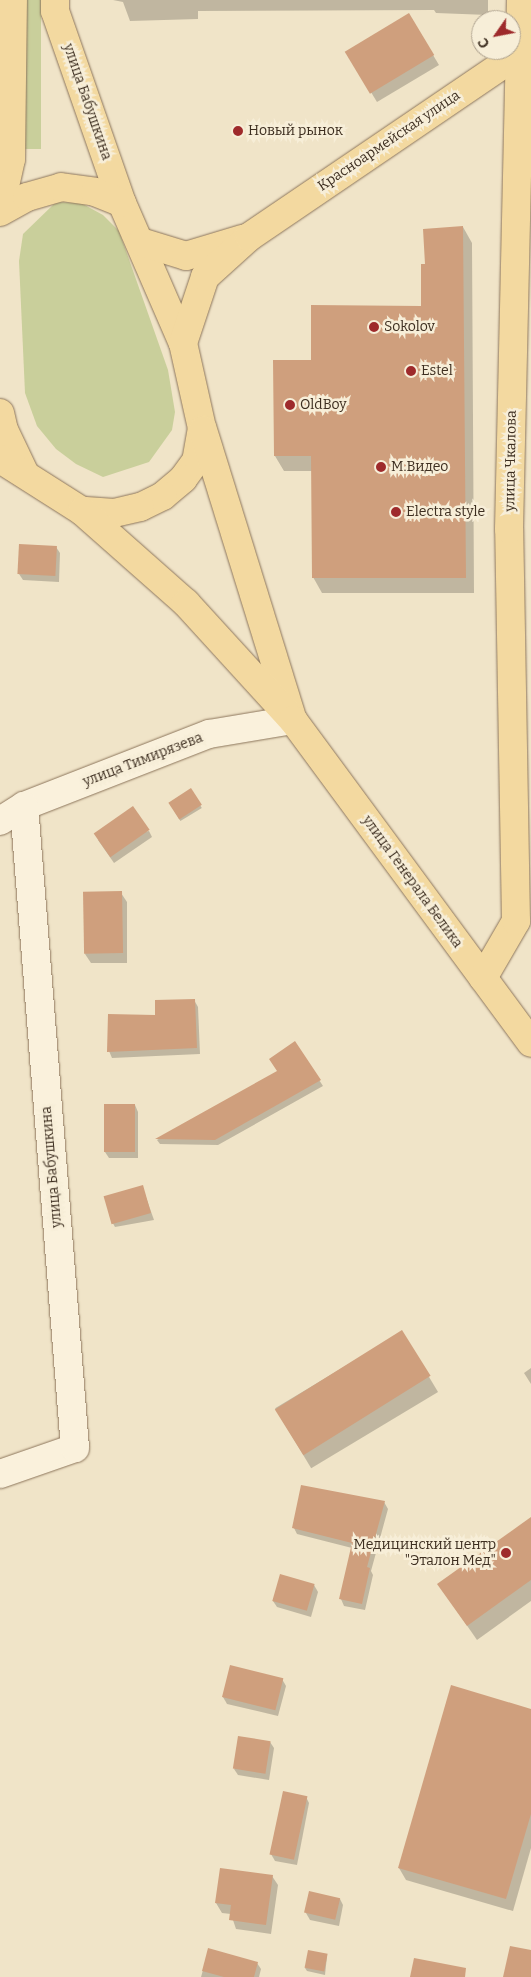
<!DOCTYPE html>
<html>
<head>
<meta charset="utf-8">
<style>
	body { margin:0 }
	#map { position:relative; width:531px; height:1977px; overflow:hidden; background:#f0e4c8; font-family:Bitter,serif }
	div>[style] { position:absolute }
	[style*='--x'] { left:calc(var(--x)*1px); top:calc(var(--y)*1px); width:calc(var(--w)*1px); rotate:calc(var(--a)*1deg) }
	.green>* { inset:0; background:#c9cf9b; transform-origin:0 0 }
	.shadow>* { inset:0; background:#0003; transform-origin:0 0 }
	.building>* { inset:0; background:#cf9f7d; transform-origin:0 0 }
	.roads { filter:drop-shadow(0 0 1px #8d765c) drop-shadow(0 0 1px #8d765c) }
	.minor>* { height:28px; margin:-14px; padding:0 14px; transform-origin:14px; border-radius:14px; background:#faf1dc }
	.major>* { height:28px; margin:-14px; padding:0 14px; transform-origin:14px; border-radius:14px; background:#f3d9a0 }
	.dots>* { width:14px; height:14px; translate:-50% -50%; box-sizing:border-box; border:2px solid #f7eed8; border-radius:50% }
	span { translate:-50% -50%; white-space:nowrap; text-align:center; line-height:1.15; -webkit-text-stroke:5px #f7eed8; paint-order:stroke }
	.street-label { font-size:14px; color:#3d2e20 }
	.poi-label { font-size:14px; color:#3d2e20 }
	.left { translate:0 -50%; text-align:left }
	.right { translate:-100% -50%; text-align:right }
	.north { position:absolute; left:471px; top:10px; width:50px; height:50px; box-sizing:border-box; background:#f7eed8; border:1px solid #ada18e; border-radius:50%; rotate:237deg; font-size:14px; font-weight:700; line-height:20px; text-align:center; color:#3d2e20 }
	.north::after { content:''; display:block; margin:auto; width:18px; height:22px; background:#9e2a2b; clip-path:polygon(50% 0,100% 100%,50% 72%,0 100%) }
</style>
</head>
<body>
<div id="map">
	<div class="green">
		<div style="left:23px;top:0;width:18px;height:149px"></div>
		<div style="clip-path:polygon(56px 202px,81px 203px,103px 215px,119px 231px,168px 370px,175px 412px,172px 430px,149px 462px,103px 477px,76px 464px,56px 449px,37px 426px,25px 393px,19px 261px,23px 234px)"></div>
	</div>
	<div class="shadow">
		<div style="clip-path:polygon(113px 0,488px 0,488px 15px,436px 13px,434px 10px,198px 11px,198px 19px,130px 21px,123px 2px)"></div>
		<div style="clip-path:polygon(409px 15px,439px 65px,377px 102px,352px 61px)"></div>
		<div style="clip-path:polygon(463px 227px,472px 243px,474px 593px,322px 593px,313px 577px,312px 471px,284px 471px,275px 456px,313px 361px,422px 307px,426px 265px)"></div>
		<div style="clip-path:polygon(56px 547px,60px 553px,59px 582px,23px 580px,19px 574px)"></div>
		<div style="left:191px;top:790px;width:21px;height:25px;rotate:59deg"></div>
		<div style="clip-path:polygon(149px 831px,152px 837px,114px 863px,98px 840px)"></div>
		<div style="clip-path:polygon(121px 893px,127px 902px,127px 963px,91px 963px,85px 954px)"></div>
		<div style="clip-path:polygon(194px 1000px,198px 1007px,200px 1054px,112px 1058px,109px 1051px,156px 1016px)"></div>
		<div style="clip-path:polygon(295px 1043px,323px 1086px,218px 1145px,160px 1144px,157px 1140px,279px 1071px)"></div>
		<div style="clip-path:polygon(135px 1105px,138px 1112px,138px 1158px,109px 1158px,105px 1152px)"></div>
		<div style="clip-path:polygon(142px 1186px,154px 1220px,115px 1227px,111px 1220px)"></div>
		<div style="left:402px;top:1332px;width:70px;height:148px;rotate:59deg"></div>
		<div style="clip-path:polygon(531px 1368px,531px 1384px,524px 1373px)"></div>
		<div style="clip-path:polygon(384px 1502px,388px 1509px,371px 1571px,373px 1575px,365px 1610px,344px 1606px,341px 1599px,352px 1548px,297px 1534px,294px 1528px)"></div>
		<div style="clip-path:polygon(531px 1518px,531px 1601px,477px 1640px,439px 1585px)"></div>
		<div style="clip-path:polygon(314px 1585px,318px 1592px,311px 1617px,277px 1607px,273px 1601px)"></div>
		<div style="clip-path:polygon(282px 1679px,286px 1686px,278px 1716px,227px 1704px,223px 1697px)"></div>
		<div style="clip-path:polygon(531px 1710px,531px 1848px,513px 1911px,406px 1880px,399px 1868px)"></div>
		<div style="clip-path:polygon(270px 1742px,274px 1748px,269px 1780px,238px 1775px,234px 1769px)"></div>
		<div style="clip-path:polygon(306px 1797px,309px 1803px,297px 1865px,275px 1861px,271px 1854px)"></div>
		<div style="clip-path:polygon(272px 1876px,278px 1885px,271px 1934px,236px 1929px,231px 1914px,222px 1913px,216px 1903px)"></div>
		<div style="clip-path:polygon(310px 1893px,340px 1899px,343px 1905px,339px 1926px,310px 1920px,306px 1913px)"></div>
		<div style="clip-path:polygon(209px 1949px,257px 1963px,261px 1969px,259px 1977px,201px 1977px)"></div>
		<div style="clip-path:polygon(327px 1956px,325px 1975px,307px 1971px,305px 1968px)"></div>
	</div>
	<div class="building">
		<div style="left:409px;top:13px;width:49px;height:75px;rotate:59deg"></div>
		<div style="clip-path:polygon(463px 226px,466px 578px,312px 578px,311px 456px,274px 456px,273px 360px,311px 360px,311px 305px,421px 306px,421px 264px,425px 264px,423px 229px)"></div>
		<div style="left:19px;top:544px;width:38px;height:30px;rotate:3deg"></div>
		<div style="left:191px;top:788px;width:20px;height:27px;rotate:57deg"></div>
		<div style="left:133px;top:806px;width:29px;height:48px;rotate:55deg"></div>
		<div style="left:122px;top:891px;width:62px;height:39px;rotate:89deg"></div>
		<div style="clip-path:polygon(195px 999px,197px 1048px,107px 1052px,108px 1014px,155px 1015px,155px 1000px)"></div>
		<div style="clip-path:polygon(295px 1041px,321px 1080px,215px 1140px,155px 1139px,277px 1071px,269px 1059px)"></div>
		<div style="left:104px;top:1104px;width:31px;height:48px"></div>
		<div style="left:143px;top:1185px;width:29px;height:41px;rotate:74deg"></div>
		<div style="left:402px;top:1330px;width:54px;height:150px;rotate:58deg"></div>
		<div style="clip-path:polygon(301px 1485px,385px 1501px,367px 1567px,370px 1568px,362px 1604px,339px 1599px,352px 1543px,292px 1528px)"></div>
		<div style="clip-path:polygon(531px 1517px,531px 1580px,467px 1626px,437px 1584px)"></div>
		<div style="left:280px;top:1574px;width:36px;height:28px;rotate:16deg"></div>
		<div style="left:230px;top:1665px;width:55px;height:33px;rotate:14deg"></div>
		<div style="clip-path:polygon(451px 1685px,531px 1709px,531px 1814px,506px 1899px,398px 1868px)"></div>
		<div style="left:238px;top:1736px;width:33px;height:33px;rotate:9deg"></div>
		<div style="left:283px;top:1791px;width:25px;height:65px;rotate:12deg"></div>
		<div style="clip-path:polygon(220px 1868px,273px 1875px,266px 1925px,229px 1920px,231px 1905px,215px 1903px)"></div>
		<div style="left:309px;top:1891px;width:32px;height:22px;rotate:13deg"></div>
		<div style="clip-path:polygon(510px 1946px,531px 1950px,531px 1977px,503px 1977px)"></div>
		<div style="clip-path:polygon(208px 1948px,258px 1962px,254px 1977px,224px 1977px,202px 1971px)"></div>
		<div style="left:308px;top:1950px;width:20px;height:18px;rotate:11deg"></div>
		<div style="clip-path:polygon(414px 1958px,466px 1968px,465px 1977px,410px 1977px)"></div>
	</div>
	<div class="roads">
		<div class="minor">
			<div style="--x:0;--y:821;--w:28;--a:-32"></div>
			<div style="--x:24;--y:806;--w:199;--a:-21.3"></div>
			<div style="--x:209;--y:734;--w:85;--a:-9.5"></div>
			<div style="--x:0;--y:1474;--w:79;--a:-19.1"></div>
			<div style="--x:75;--y:1448;--w:644;--a:-94.54"></div>
		</div>
		<div class="major">
			<div style="--x:55;--y:0;--w:11;--a:90"></div>
			<div style="--x:55;--y:11;--w:203;--a:70.8"></div>
			<div style="--x:122;--y:203;--w:153;--a:66.5"></div>
			<div style="--x:183;--y:343;--w:87;--a:77.4"></div>
			<div style="--x:202;--y:428;--w:34;--a:100"></div>
			<div style="--x:196;--y:461;--w:22;--a:126"></div>
			<div style="--x:183;--y:479;--w:26;--a:140"></div>
			<div style="--x:163;--y:496;--w:25;--a:154"></div>
			<div style="--x:140;--y:507;--w:27;--a:167"></div>
			<div style="--x:114;--y:513;--w:32;--a:-176"></div>
			<div style="--x:0;--y:209;--w:51;--a:-77.6"></div>
			<div style="--x:11;--y:159;--w:159;--a:-89.3"></div>
			<div style="--x:0;--y:212;--w:31;--a:-29"></div>
			<div style="--x:27;--y:197;--w:35;--a:-16"></div>
			<div style="--x:61;--y:187;--w:34;--a:8"></div>
			<div style="--x:95;--y:192;--w:29;--a:22"></div>
			<div style="--x:141;--y:242;--w:47;--a:17.3"></div>
			<div style="--x:186;--y:256;--w:59;--a:-16.9"></div>
			<div style="--x:183;--y:343;--w:70;--a:-71.6"></div>
			<div style="--x:205;--y:277;--w:59;--a:-42.3"></div>
			<div style="--x:249;--y:237;--w:329;--a:-34.2"></div>
			<div style="--x:0;--y:413;--w:17;--a:77"></div>
			<div style="--x:4;--y:430;--w:47;--a:64.5"></div>
			<div style="--x:203;--y:430;--w:297;--a:72.8"></div>
			<div style="--x:0;--y:459;--w:97;--a:32.4"></div>
			<div style="--x:82;--y:511;--w:139;--a:41.5"></div>
			<div style="--x:186;--y:603;--w:159;--a:47.6"></div>
			<div style="--x:293;--y:720;--w:401;--a:53.6"></div>
			<div style="--x:483;--y:978;--w:66;--a:-59.9"></div>
			<div style="--x:516;--y:921;--w:392;--a:-91"></div>
			<div style="--x:509;--y:529;--w:529;--a:-88.7"></div>
		</div>
	</div>
	<div class="dots">
		<div style="left:238px;top:131px;background:#9e2a2b"></div>
		<div style="left:374px;top:327px;background:#9e2a2b"></div>
		<div style="left:411px;top:371px;background:#9e2a2b"></div>
		<div style="left:290px;top:405px;background:#9e2a2b"></div>
		<div style="left:381px;top:467px;background:#9e2a2b"></div>
		<div style="left:396px;top:512px;background:#9e2a2b"></div>
		<div style="left:506px;top:1553px;background:#9e2a2b"></div>
	</div>
	<div class="street-label">
		<span style="left:87px;top:102px;rotate:71deg">улица Бабушкина</span>
		<span style="left:389px;top:141px;rotate:-34deg">Красноармейская улица</span>
		<span style="left:511px;top:461px;rotate:-89deg">улица Чкалова</span>
		<span style="left:143px;top:760px;rotate:-21deg">улица Тимирязева</span>
		<span style="left:412px;top:882px;rotate:54deg">улица Генерала Белика</span>
		<span style="left:52px;top:1167px;rotate:-95deg">улица Бабушкина</span>
	</div>
	<div class="poi-label">
		<span class="left" style="left:248px;top:131px">Новый рынок</span>
		<span class="left" style="left:384px;top:327px">Sokolov</span>
		<span class="left" style="left:421px;top:371px">Estel</span>
		<span class="left" style="left:300px;top:405px">OldBoy</span>
		<span class="left" style="left:391px;top:467px">М.Видео</span>
		<span class="left" style="left:406px;top:512px">Electra style</span>
		<span class="right" style="left:496px;top:1553px">Медицинский центр<br>"Эталон Мед"</span>
	</div>
	<div class="north">С</div>
</div>
</body>
</html>
